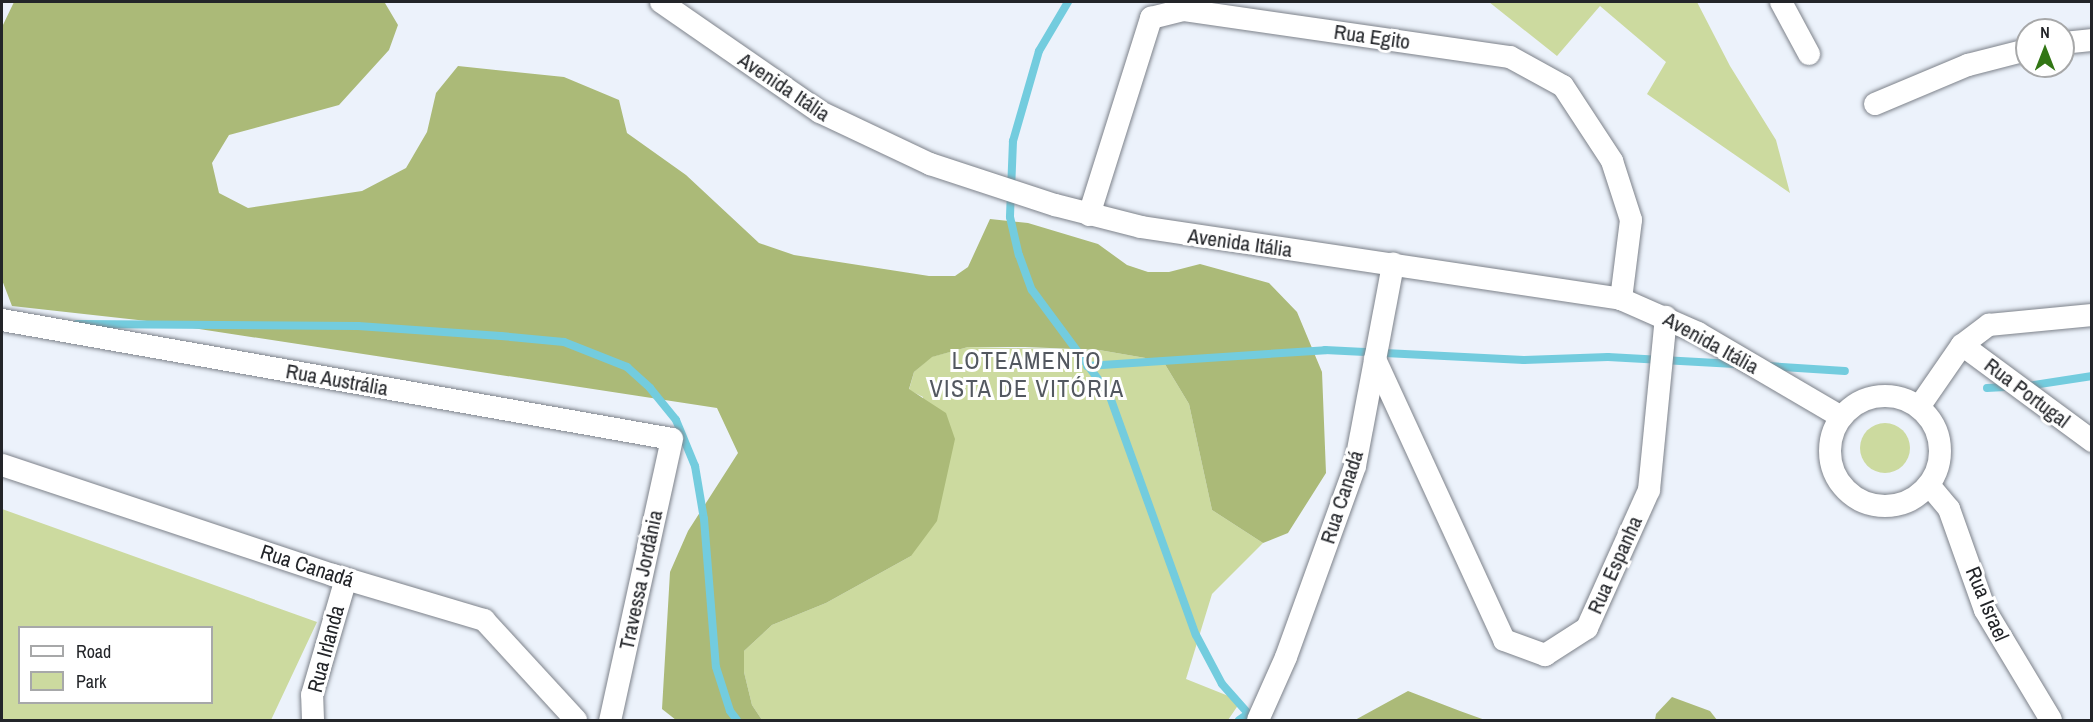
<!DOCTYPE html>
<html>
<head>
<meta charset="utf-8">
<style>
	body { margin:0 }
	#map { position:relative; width:2093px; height:722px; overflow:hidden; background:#ecf2fb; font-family:"Archivo Narrow",sans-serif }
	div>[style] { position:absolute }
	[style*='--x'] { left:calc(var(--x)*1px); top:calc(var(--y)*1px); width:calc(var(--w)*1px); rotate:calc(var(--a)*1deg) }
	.green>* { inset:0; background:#ccda9f }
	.round { border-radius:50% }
	.forest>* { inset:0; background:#abba78 }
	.stream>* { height:8px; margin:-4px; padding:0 4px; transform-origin:4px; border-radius:4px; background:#73ccde }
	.roads { filter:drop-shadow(0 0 2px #7d828a) drop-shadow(0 0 2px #7d828a) }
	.street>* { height:22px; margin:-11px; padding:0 11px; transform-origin:11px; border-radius:11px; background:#fff }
	.street>.ring { margin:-11px; padding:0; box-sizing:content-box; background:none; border:22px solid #fff; border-radius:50% }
	span { translate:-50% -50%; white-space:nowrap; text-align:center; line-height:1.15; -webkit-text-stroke:6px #fff; paint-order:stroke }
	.street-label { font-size:21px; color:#232529 }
	.quarter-label { font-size:24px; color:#535860; letter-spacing:1.5px }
	.frame { position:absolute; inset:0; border:3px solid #232529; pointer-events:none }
	.legend { position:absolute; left:18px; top:626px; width:195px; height:78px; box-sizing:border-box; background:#fff; border:2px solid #a7a8a9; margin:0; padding:8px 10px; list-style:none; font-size:18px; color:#232529 }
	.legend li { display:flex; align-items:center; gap:12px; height:30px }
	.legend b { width:30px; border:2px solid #a7a8a9 }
	.north { position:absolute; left:2015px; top:18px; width:60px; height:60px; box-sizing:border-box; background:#fff; border:2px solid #a7a8a9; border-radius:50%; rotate:0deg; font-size:16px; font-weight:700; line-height:24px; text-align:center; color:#232529 }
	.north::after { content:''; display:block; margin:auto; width:21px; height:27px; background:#327615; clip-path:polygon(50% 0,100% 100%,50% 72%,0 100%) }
</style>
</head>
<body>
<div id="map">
	<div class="green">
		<div style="clip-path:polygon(1489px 2px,1697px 2px,1730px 66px,1776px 140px,1790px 193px,1647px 94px,1666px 62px,1600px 6px,1557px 56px)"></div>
		<div style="clip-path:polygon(968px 347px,1099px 350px,1163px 361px,1189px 404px,1212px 510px,1263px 543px,1212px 594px,1186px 679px,1241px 701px,1228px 720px,762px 720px,752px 705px,744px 672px,744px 651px,772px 625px,826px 603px,911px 556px,923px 397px,909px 390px,914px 372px,931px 357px)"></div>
		<div class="round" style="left:1860px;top:423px;width:50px;height:50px"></div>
		<div style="clip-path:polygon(evenodd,2px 509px,317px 622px,271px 720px,2px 720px,2px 509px,20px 628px,212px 628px,212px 702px,20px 702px,20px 628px)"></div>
	</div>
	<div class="forest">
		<div style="clip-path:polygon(14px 2px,385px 3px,398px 25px,389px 50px,339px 105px,229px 135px,212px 163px,219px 193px,248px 208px,362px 191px,406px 168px,427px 132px,436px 93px,458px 66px,564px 77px,619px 100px,627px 133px,686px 175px,759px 243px,794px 255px,929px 276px,955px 276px,968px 267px,990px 219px,1028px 223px,1098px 244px,1127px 265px,1148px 272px,1169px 272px,1200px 264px,1269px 283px,1297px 312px,1322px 372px,1326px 473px,1288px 533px,1263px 543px,1212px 510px,1189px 404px,1163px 361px,1099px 350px,1025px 347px,968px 347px,932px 357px,914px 372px,909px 389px,946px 413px,955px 439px,937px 521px,911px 556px,826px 603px,772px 625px,744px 651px,744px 672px,752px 705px,762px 720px,676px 720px,662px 709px,670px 572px,688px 531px,738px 453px,717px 408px,147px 321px,12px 306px,2px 280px,2px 27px)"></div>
		<div style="clip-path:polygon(1408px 691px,1460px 711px,1485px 720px,1355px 720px)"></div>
		<div style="clip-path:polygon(1672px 697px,1710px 711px,1717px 720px,1655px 720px,1656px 714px)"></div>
	</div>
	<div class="stream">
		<div style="--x:1068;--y:2;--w:57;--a:120.6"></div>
		<div style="--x:1039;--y:51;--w:94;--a:106.1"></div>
		<div style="--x:1013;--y:141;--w:76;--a:92.3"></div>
		<div style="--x:1010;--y:217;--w:39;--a:77"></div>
		<div style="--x:1019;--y:255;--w:37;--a:70"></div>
		<div style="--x:1032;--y:290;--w:129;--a:53.5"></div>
		<div style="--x:1109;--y:394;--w:256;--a:70.2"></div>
		<div style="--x:1196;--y:635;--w:55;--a:62"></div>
		<div style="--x:1222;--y:684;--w:48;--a:48.4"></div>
		<div style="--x:77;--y:324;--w:281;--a:0.4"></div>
		<div style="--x:358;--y:326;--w:143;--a:4"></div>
		<div style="--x:501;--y:336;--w:63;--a:5.4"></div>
		<div style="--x:564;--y:342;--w:68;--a:21.6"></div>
		<div style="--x:627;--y:367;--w:31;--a:42"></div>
		<div style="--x:650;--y:388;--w:41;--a:50.9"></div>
		<div style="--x:676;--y:420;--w:50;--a:67.6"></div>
		<div style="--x:695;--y:466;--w:54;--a:80.4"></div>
		<div style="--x:704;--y:519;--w:148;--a:85.4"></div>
		<div style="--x:716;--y:667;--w:46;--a:72.3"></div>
		<div style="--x:730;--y:711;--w:11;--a:52"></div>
		<div style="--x:1087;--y:366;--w:239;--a:-3.8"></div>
		<div style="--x:1325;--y:350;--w:199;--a:2.9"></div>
		<div style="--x:1524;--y:360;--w:84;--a:-2"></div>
		<div style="--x:1608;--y:357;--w:127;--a:3.2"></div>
		<div style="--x:1768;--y:366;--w:77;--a:3.7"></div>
		<div style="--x:2027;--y:386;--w:66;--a:-8.7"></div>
		<div style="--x:1987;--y:388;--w:22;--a:-3"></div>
		<div style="--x:1239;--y:720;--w:11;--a:-34"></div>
	</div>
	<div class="roads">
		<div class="street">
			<div style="--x:661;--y:2;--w:193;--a:34.7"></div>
			<div style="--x:820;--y:112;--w:122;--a:25.3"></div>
			<div style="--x:930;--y:164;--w:132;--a:18.2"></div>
			<div style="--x:1055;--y:205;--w:89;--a:14.3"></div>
			<div style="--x:1141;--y:227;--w:485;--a:8.5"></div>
			<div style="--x:1621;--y:299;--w:84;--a:23.8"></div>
			<div style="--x:1698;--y:333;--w:166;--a:30.4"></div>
			<div style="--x:1781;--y:2;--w:59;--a:61.7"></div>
			<div style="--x:2063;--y:43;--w:29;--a:-6"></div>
			<div style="--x:1875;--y:104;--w:101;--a:-22.8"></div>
			<div style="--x:1968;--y:65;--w:61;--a:-14.3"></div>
			<div style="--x:1089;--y:215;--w:207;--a:-72.5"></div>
			<div style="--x:1151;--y:18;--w:33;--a:-14"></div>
			<div style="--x:1183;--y:10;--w:330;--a:8.2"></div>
			<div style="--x:1510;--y:57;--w:60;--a:28.7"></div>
			<div style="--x:1563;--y:86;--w:90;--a:56.8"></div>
			<div style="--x:1612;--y:161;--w:62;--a:72.1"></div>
			<div style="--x:1631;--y:220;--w:80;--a:97.2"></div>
			<div style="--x:2;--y:320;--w:680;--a:10.07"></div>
			<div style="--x:672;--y:439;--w:288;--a:102.4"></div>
			<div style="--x:1962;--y:345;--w:162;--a:36.4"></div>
			<div style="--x:1375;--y:359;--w:309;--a:65.3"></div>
			<div style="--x:1504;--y:640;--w:44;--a:20.1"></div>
			<div style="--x:1545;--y:655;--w:50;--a:-32.7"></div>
			<div style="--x:1587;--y:628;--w:151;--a:-65.8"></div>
			<div style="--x:1649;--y:490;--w:174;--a:-84.4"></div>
			<div class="ring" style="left:1830px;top:396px;width:88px;height:88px"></div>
			<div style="--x:1919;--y:407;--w:75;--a:-55.3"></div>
			<div style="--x:1962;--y:345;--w:34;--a:-37"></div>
			<div style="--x:1989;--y:325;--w:103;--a:-5.5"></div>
			<div style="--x:2;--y:465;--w:349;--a:18.4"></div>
			<div style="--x:333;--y:575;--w:158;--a:16.6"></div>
			<div style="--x:484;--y:620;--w:136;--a:47.4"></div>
			<div style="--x:1929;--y:485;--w:31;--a:50"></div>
			<div style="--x:1949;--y:509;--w:107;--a:70.4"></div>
			<div style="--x:1985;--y:610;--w:128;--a:59"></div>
			<div style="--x:313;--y:720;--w:25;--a:-92"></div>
			<div style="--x:312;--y:695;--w:121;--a:-73.7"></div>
			<div style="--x:1258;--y:720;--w:69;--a:-66"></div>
			<div style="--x:1286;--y:657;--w:203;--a:-70.1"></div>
			<div style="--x:1355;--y:466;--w:206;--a:-79.3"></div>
		</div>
	</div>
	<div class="street-label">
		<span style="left:1372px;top:37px;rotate:8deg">Rua Egito</span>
		<span style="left:784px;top:87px;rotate:34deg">Avenida Itália</span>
		<span style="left:1240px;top:243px;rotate:8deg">Avenida Itália</span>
		<span style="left:1711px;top:343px;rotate:29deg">Avenida Itália</span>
		<span style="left:337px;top:380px;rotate:10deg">Rua Austrália</span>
		<span style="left:2027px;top:393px;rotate:37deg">Rua Portugal</span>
		<span style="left:1342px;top:497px;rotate:-72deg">Rua Canadá</span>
		<span style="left:1615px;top:565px;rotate:-66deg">Rua Espanha</span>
		<span style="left:307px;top:566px;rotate:18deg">Rua Canadá</span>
		<span style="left:641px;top:580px;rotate:-78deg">Travessa Jordânia</span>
		<span style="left:1987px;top:604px;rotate:67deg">Rua Israel</span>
		<span style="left:326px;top:649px;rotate:-75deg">Rua Irlanda</span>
	</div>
	<div class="quarter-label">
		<span style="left:1027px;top:375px">LOTEAMENTO<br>VISTA DE VITÓRIA</span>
	</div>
	<div class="frame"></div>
	<ul class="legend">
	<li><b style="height:8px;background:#fff"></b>Road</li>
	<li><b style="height:16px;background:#ccda9f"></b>Park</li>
	</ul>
	<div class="north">N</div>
</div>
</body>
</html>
